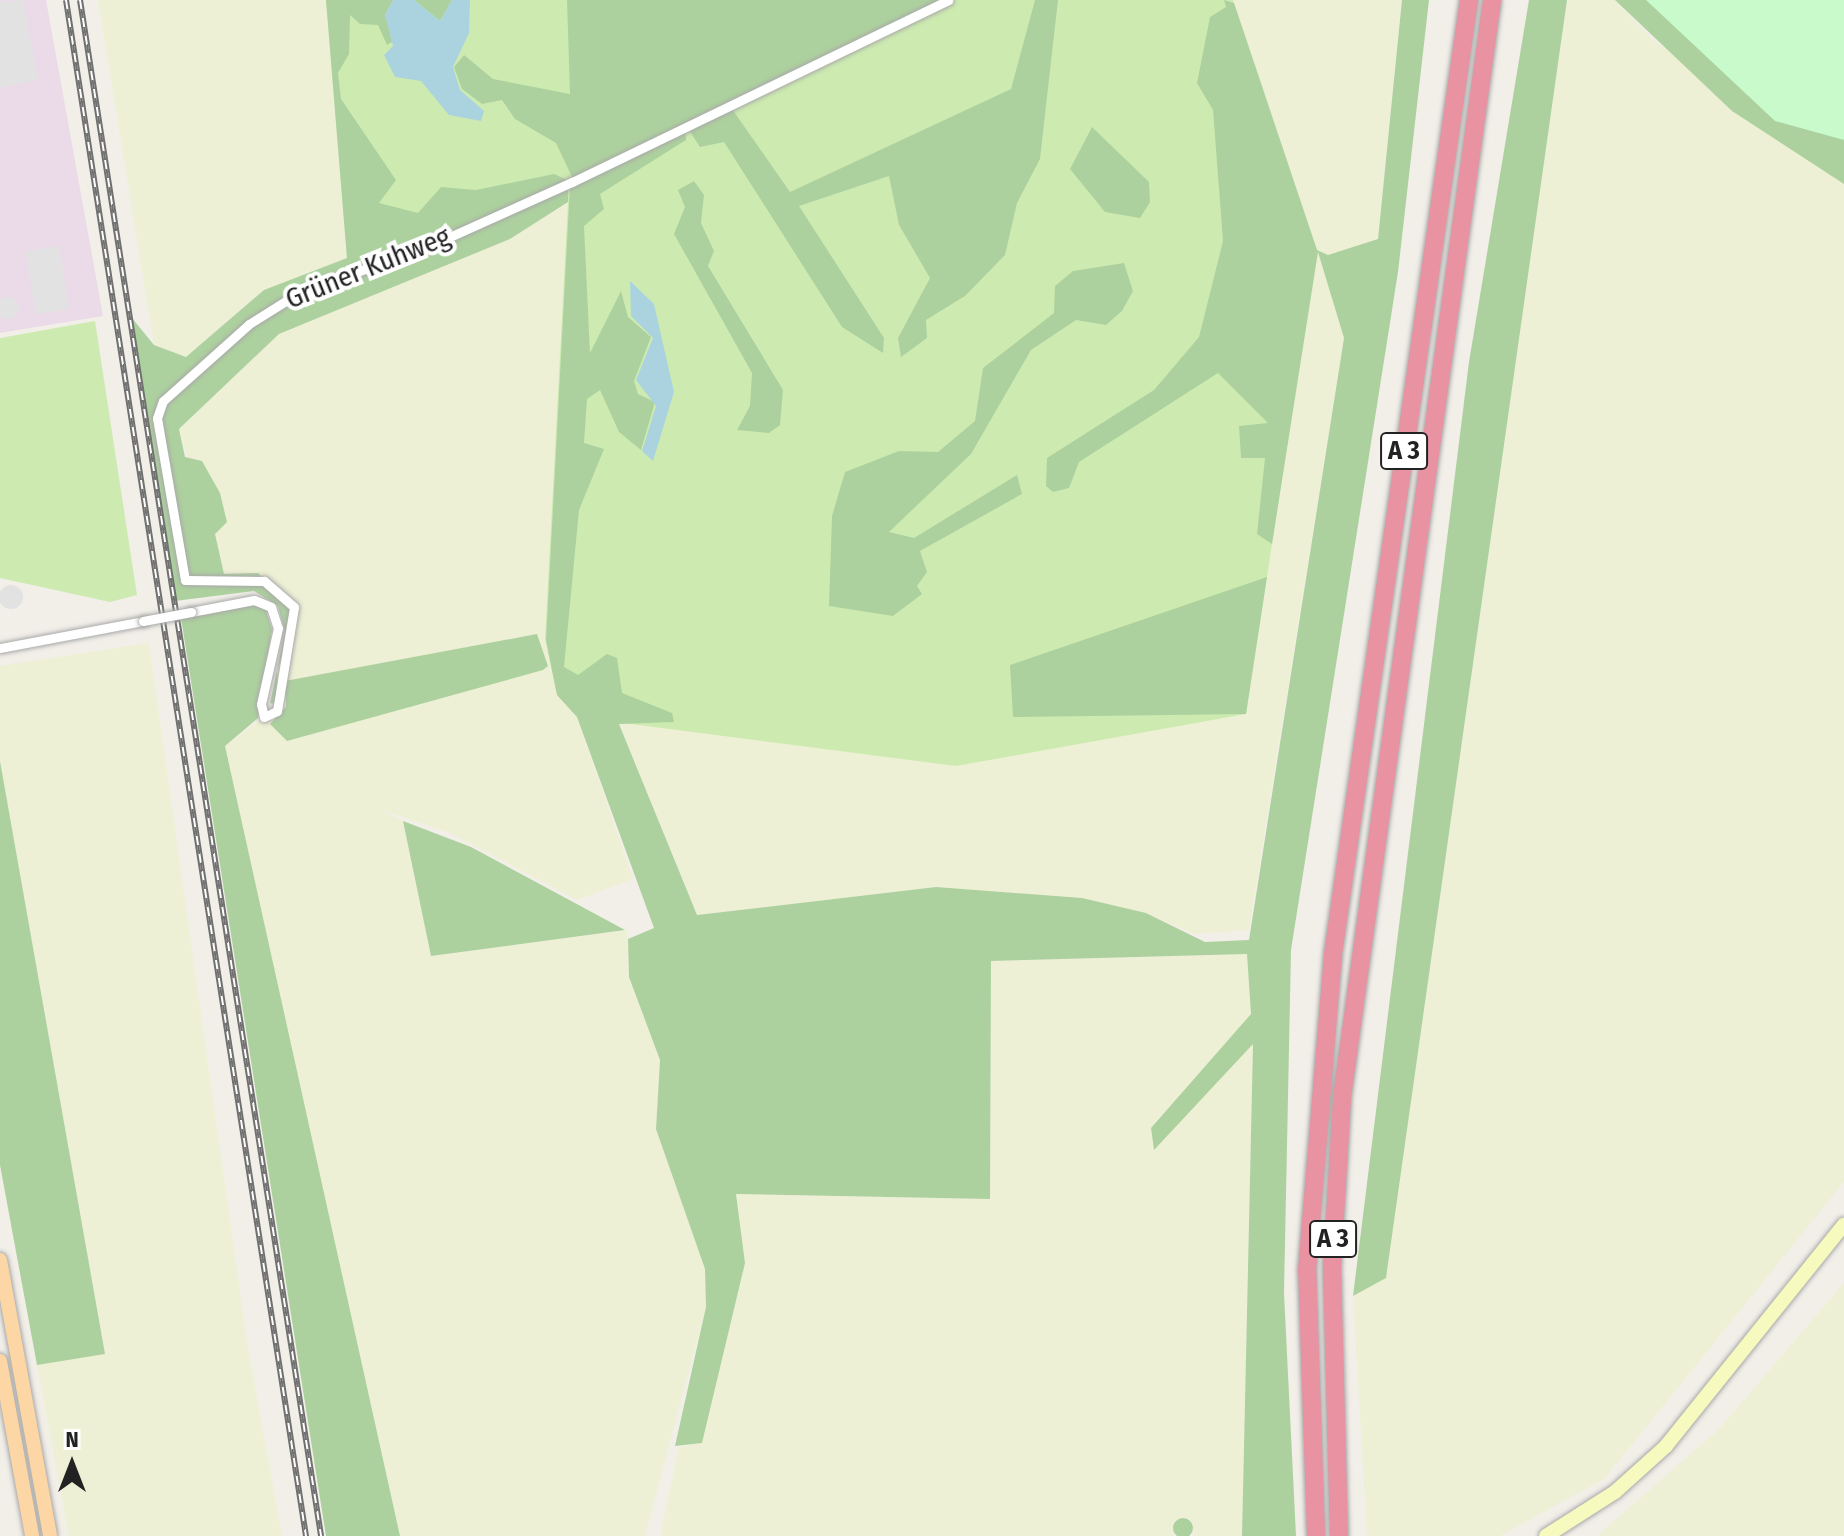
<!DOCTYPE html>
<html>
<head>
<meta charset="utf-8">
<style>
	body { margin:0 }
	#map { position:relative; width:1844px; height:1536px; overflow:hidden; background:#f2efe9; font-family:"Fira Sans Condensed",sans-serif }
	div>[style] { position:absolute }
	[style*='--x'] { left:calc(var(--x)*1px); top:calc(var(--y)*1px); width:calc(var(--w)*1px); rotate:calc(var(--a)*1deg) }
	.industrial>* { inset:0; background:#ebdbe8 }
	.farmland>* { inset:0; background:#eef0d5 }
	.grass>* { inset:0; background:#cdebb0 }
	.forest>* { inset:0; background:#add19e }
	.round { border-radius:50% }
	.park>* { inset:0; background:#c8facc }
	.parking>* { inset:0; background:#e2e2e2; transform-origin:0 0 }
	.water>* { inset:0; background:#aad3df }
	.roads { filter:drop-shadow(0 0 2px #a9a9a9) drop-shadow(0 0 2px #a9a9a9) }
	.minor>* { height:9px; margin:-4.5px; padding:0 4.5px; transform-origin:4.5px; border-radius:4.5px; background:#fff }
	.secondary>* { height:14px; margin:-7px; padding:0 7px; transform-origin:7px; border-radius:7px; background:#f7fabf }
	.primary>* { height:14px; margin:-7px; padding:0 7px; transform-origin:7px; border-radius:7px; background:#fcd6a4 }
	.motorway>* { height:18px; margin:-9px; padding:0 9px; transform-origin:9px; border-radius:9px; background:#e892a2 }
	.rail>* { height:6px; margin-top:-3px; transform-origin:0; background:repeating-linear-gradient(90deg,#fff 0 9px,#707070 0 18px); box-sizing:border-box; border-block:2px solid #707070 }
	.bridges { filter:drop-shadow(0 0 2px #a9a9a9) drop-shadow(0 0 2px #a9a9a9) }
	.minor-bridge>* { height:9px; margin:-4.5px; padding:0 4.5px; transform-origin:4.5px; border-radius:4.5px; background:#fff }
	span { translate:-50% -50%; white-space:nowrap; text-align:center; line-height:1.15; -webkit-text-stroke:8px #fff; paint-order:stroke }
	.shield-label span { padding:2px 6px; background:#fff; border:2px solid; border-radius:6px; -webkit-text-stroke-width:0 }
	.shield-label { font-size:26px; color:#222; font-weight:700 }
	.street-label { font-size:28px; color:#222 }
	.north { position:absolute; left:32px; top:1424px; width:80px; height:80px; -webkit-text-stroke:6px #fff; paint-order:stroke; rotate:0deg; font-size:22px; font-weight:700; line-height:32px; text-align:center; color:#222 }
	.north::after { content:''; display:block; margin:auto; width:28px; height:36px; background:#222; clip-path:polygon(50% 0,100% 100%,50% 72%,0 100%) }
</style>
</head>
<body>
<div id="map">
	<div class="industrial">
		<div style="clip-path:polygon(0 0,46px 0,103px 316px,0 333px)"></div>
	</div>
	<div class="farmland">
		<div style="clip-path:polygon(98px 0,326px 0,347px 258px,264px 290px,186px 357px,154px 345px)"></div>
		<div style="clip-path:polygon(1233px 0,1402px 0,1378px 239px,1328px 255px,1318px 251px,1344px 338px,1249px 930px,1194px 934px,1146px 913px,936px 887px,697px 915px,619px 723px,1245px 714px,1317px 250px)"></div>
		<div style="clip-path:polygon(1567px 0,1615px 0,1651px 38px,1844px 184px,1844px 1182px,1604px 1479px,1500px 1536px,1367px 1536px,1353px 1296px,1386px 1278px)"></div>
		<div style="clip-path:polygon(568px 202px,545px 639px,557px 695px,577px 717px,633px 879px,577px 900px,450px 833px,381px 810px,403px 821px,431px 956px,627px 930px,629px 977px,660px 1060px,656px 1129px,705px 1269px,706px 1307px,645px 1536px,400px 1536px,225px 746px,279px 705px,277px 670px,292px 633px,290px 608px,224px 574px,179px 429px,279px 334px,510px 239px)"></div>
		<div style="clip-path:polygon(149px 643px,247px 1342px,282px 1536px,69px 1536px,37px 1365px,105px 1353px,0 761px,0 666px)"></div>
		<div style="clip-path:polygon(1248px 954px,1252px 1014px,1151px 1128px,1154px 1149px,1253px 1043px,1242px 1536px,1194px 1536px,1192px 1521px,1175px 1520px,1174px 1536px,660px 1536px,679px 1448px,702px 1442px,745px 1263px,736px 1194px,990px 1199px,991px 961px)"></div>
		<div style="clip-path:polygon(1844px 1283px,1844px 1536px,1597px 1536px,1719px 1429px)"></div>
	</div>
	<div class="grass">
		<div style="clip-path:polygon(326px 0,1233px 0,1317px 250px,1246px 714px,956px 766px,577px 717px,557px 695px,545px 639px,569px 182px,347px 258px)"></div>
		<div style="clip-path:polygon(95px 321px,137px 595px,110px 602px,0 578px,0 338px)"></div>
	</div>
	<div class="forest">
		<div style="clip-path:polygon(326px 0,393px 0,385px 15px,395px 40px,387px 45px,378px 25px,360px 24px,350px 15px,349px 54px,338px 73px,341px 99px,396px 180px,379px 203px,418px 213px,441px 187px,476px 190px,554px 174px,569px 181px,568px 202px,510px 239px,279px 334px,179px 429px,185px 457px,202px 461px,220px 493px,227px 522px,215px 534px,224px 574px,258px 573px,290px 608px,292px 633px,277px 670px,279px 705px,270px 703px,285px 632px,278px 606px,254px 591px,175px 601px,132px 318px,154px 345px,186px 357px,264px 290px,347px 258px)"></div>
		<div style="clip-path:polygon(414px 0,452px 0,440px 21px)"></div>
		<div style="clip-path:polygon(567px 0,945px 0,573px 179px,556px 143px,515px 119px,502px 100px,482px 104px,462px 89px,454px 67px,464px 55px,493px 79px,570px 94px)"></div>
		<div style="clip-path:polygon(1035px 0,1058px 0,1040px 159px,1017px 203px,1005px 255px,965px 296px,926px 320px,927px 338px,901px 357px,898px 338px,930px 278px,899px 225px,889px 176px,799px 206px,884px 338px,883px 353px,842px 327px,724px 142px,700px 147px,687px 127px,730px 106px,790px 192px,1011px 89px)"></div>
		<div style="clip-path:polygon(1224px 0,1234px 3px,1317px 250px,1328px 255px,1378px 239px,1402px 0,1429px 0,1398px 272px,1291px 950px,1284px 1293px,1296px 1536px,1242px 1536px,1253px 1044px,1154px 1150px,1151px 1128px,1251px 1014px,1247px 954px,991px 961px,990px 1199px,736px 1194px,745px 1263px,702px 1443px,675px 1446px,706px 1307px,705px 1269px,656px 1129px,660px 1060px,629px 977px,628px 939px,654px 928px,577px 717px,557px 695px,546px 640px,570px 185px,685px 129px,686px 140px,600px 194px,604px 209px,584px 226px,590px 353px,621px 291px,628px 317px,651px 337px,634px 381px,638px 394px,655px 402px,641px 450px,619px 432px,600px 390px,587px 399px,584px 443px,604px 449px,579px 510px,564px 667px,578px 675px,607px 654px,617px 658px,622px 693px,672px 713px,674px 722px,619px 724px,697px 915px,936px 887px,1082px 898px,1146px 913px,1205px 942px,1249px 940px,1344px 338px,1318px 252px,1272px 544px,1257px 534px,1265px 458px,1241px 458px,1239px 426px,1268px 423px,1218px 373px,1079px 462px,1069px 488px,1053px 492px,1046px 486px,1047px 458px,1154px 390px,1199px 337px,1223px 241px,1213px 110px,1197px 83px,1210px 17px,1226px 7px)"></div>
		<div style="clip-path:polygon(1529px 0,1567px 0,1386px 1278px,1353px 1296px,1469px 362px)"></div>
		<div style="clip-path:polygon(1615px 0,1692px 0,1844px 95px,1844px 184px,1732px 111px)"></div>
		<div style="clip-path:polygon(1092px 127px,1149px 182px,1150px 202px,1140px 218px,1105px 212px,1070px 169px)"></div>
		<div style="clip-path:polygon(694px 181px,704px 195px,701px 223px,714px 251px,708px 266px,783px 390px,780px 425px,769px 433px,737px 430px,750px 406px,752px 373px,674px 234px,685px 207px,678px 190px)"></div>
		<div style="clip-path:polygon(1124px 263px,1133px 291px,1122px 311px,1106px 325px,1076px 320px,1031px 350px,971px 454px,889px 532px,914px 538px,1017px 475px,1022px 494px,920px 551px,927px 572px,917px 586px,922px 594px,893px 616px,829px 606px,832px 516px,845px 472px,899px 451px,938px 452px,975px 421px,983px 368px,1054px 313px,1055px 286px,1073px 271px)"></div>
		<div style="clip-path:polygon(1267px 577px,1246px 714px,1013px 717px,1010px 665px)"></div>
		<div style="clip-path:polygon(252px 604px,264px 605px,272px 629px,258px 718px,225px 746px,400px 1536px,326px 1536px,181px 618px)"></div>
		<div style="clip-path:polygon(537px 634px,548px 666px,543px 670px,287px 741px,270px 724px,286px 707px,285px 681px)"></div>
		<div style="clip-path:polygon(0 761px,105px 1354px,37px 1365px,0 1165px)"></div>
		<div style="clip-path:polygon(403px 821px,471px 847px,625px 930px,431px 956px)"></div>
		<div class="round" style="left:1173px;top:1518px;width:20px;height:20px"></div>
	</div>
	<div class="park">
		<div style="clip-path:polygon(1646px 0,1844px 0,1844px 140px,1775px 121px)"></div>
	</div>
	<div class="parking">
		<div style="clip-path:polygon(23px 0,38px 80px,0 87px,0 2px)"></div>
		<div style="left:59px;top:246px;width:64px;height:34px;rotate:81deg"></div>
		<div class="round" style="left:-3px;top:297px;width:22px;height:22px"></div>
		<div class="round" style="left:-1px;top:585px;width:24px;height:24px"></div>
	</div>
	<div class="water">
		<div style="clip-path:polygon(393px 0,414px 0,440px 21px,452px 0,470px 0,469px 33px,453px 67px,460px 90px,484px 111px,481px 121px,449px 115px,421px 81px,395px 77px,384px 55px,393px 46px,385px 15px)"></div>
		<div style="clip-path:polygon(630px 281px,654px 304px,674px 392px,653px 461px,642px 451px,656px 406px,636px 380px,653px 338px,631px 316px)"></div>
	</div>
	<div class="roads">
		<div class="minor">
			<div style="--x:191;--y:612;--w:64;--a:-10.8"></div>
			<div style="--x:254;--y:600;--w:18;--a:22"></div>
			<div style="--x:271;--y:607;--w:22;--a:72"></div>
			<div style="--x:278;--y:628;--w:78;--a:102.6"></div>
			<div style="--x:261;--y:704;--w:13;--a:77"></div>
			<div style="--x:264;--y:717;--w:14;--a:-25"></div>
			<div style="--x:277;--y:711;--w:105;--a:-80.7"></div>
			<div style="--x:294;--y:607;--w:40;--a:-139"></div>
			<div style="--x:264;--y:581;--w:79;--a:-179.3"></div>
			<div style="--x:185;--y:580;--w:164;--a:-99.8"></div>
			<div style="--x:157;--y:418;--w:18;--a:-71"></div>
			<div style="--x:163;--y:401;--w:115;--a:-41.8"></div>
			<div style="--x:249;--y:324;--w:60;--a:-32.1"></div>
			<div style="--x:300;--y:292;--w:133;--a:-19.4"></div>
			<div style="--x:425;--y:248;--w:161;--a:-24.2"></div>
			<div style="--x:572;--y:182;--w:418;--a:-25.8"></div>
			<div style="--x:0;--y:648;--w:146;--a:-10.7"></div>
		</div>
		<div class="secondary">
			<div style="--x:1546;--y:1536;--w:82;--a:-32.5"></div>
			<div style="--x:1615;--y:1492;--w:69;--a:-42"></div>
			<div style="--x:1666;--y:1446;--w:284;--a:-51.2"></div>
		</div>
		<div class="primary">
			<div style="--x:0;--y:1260;--w:280;--a:79.7"></div>
			<div style="--x:0;--y:1361;--w:178;--a:79.6"></div>
		</div>
		<div class="motorway">
			<div style="--x:1316;--y:1536;--w:265;--a:-91.9"></div>
			<div style="--x:1307;--y:1271;--w:318;--a:-85.3"></div>
			<div style="--x:1333;--y:954;--w:964;--a:-81.89"></div>
			<div style="--x:1339;--y:1536;--w:269;--a:-91.5"></div>
			<div style="--x:1332;--y:1267;--w:170;--a:-86.6"></div>
			<div style="--x:1342;--y:1097;--w:1107;--a:-82.21"></div>
		</div>
	</div>
	<div class="rail">
		<div style="--x:66;--y:0;--w:1555;--a:81.12"></div>
		<div style="--x:80;--y:0;--w:1555;--a:81.08"></div>
	</div>
	<div class="bridges">
		<div class="minor-bridge">
			<div style="--x:143;--y:621;--w:49;--a:-10.6"></div>
		</div>
	</div>
	<div class="shield-label">
		<span style="left:1404px;top:451px">A 3</span>
		<span style="left:1333px;top:1239px">A 3</span>
	</div>
	<div class="street-label">
		<span style="left:368px;top:268px;rotate:-22deg">Grüner Kuhweg</span>
	</div>
	<div class="north">N</div>
</div>
</body>
</html>
